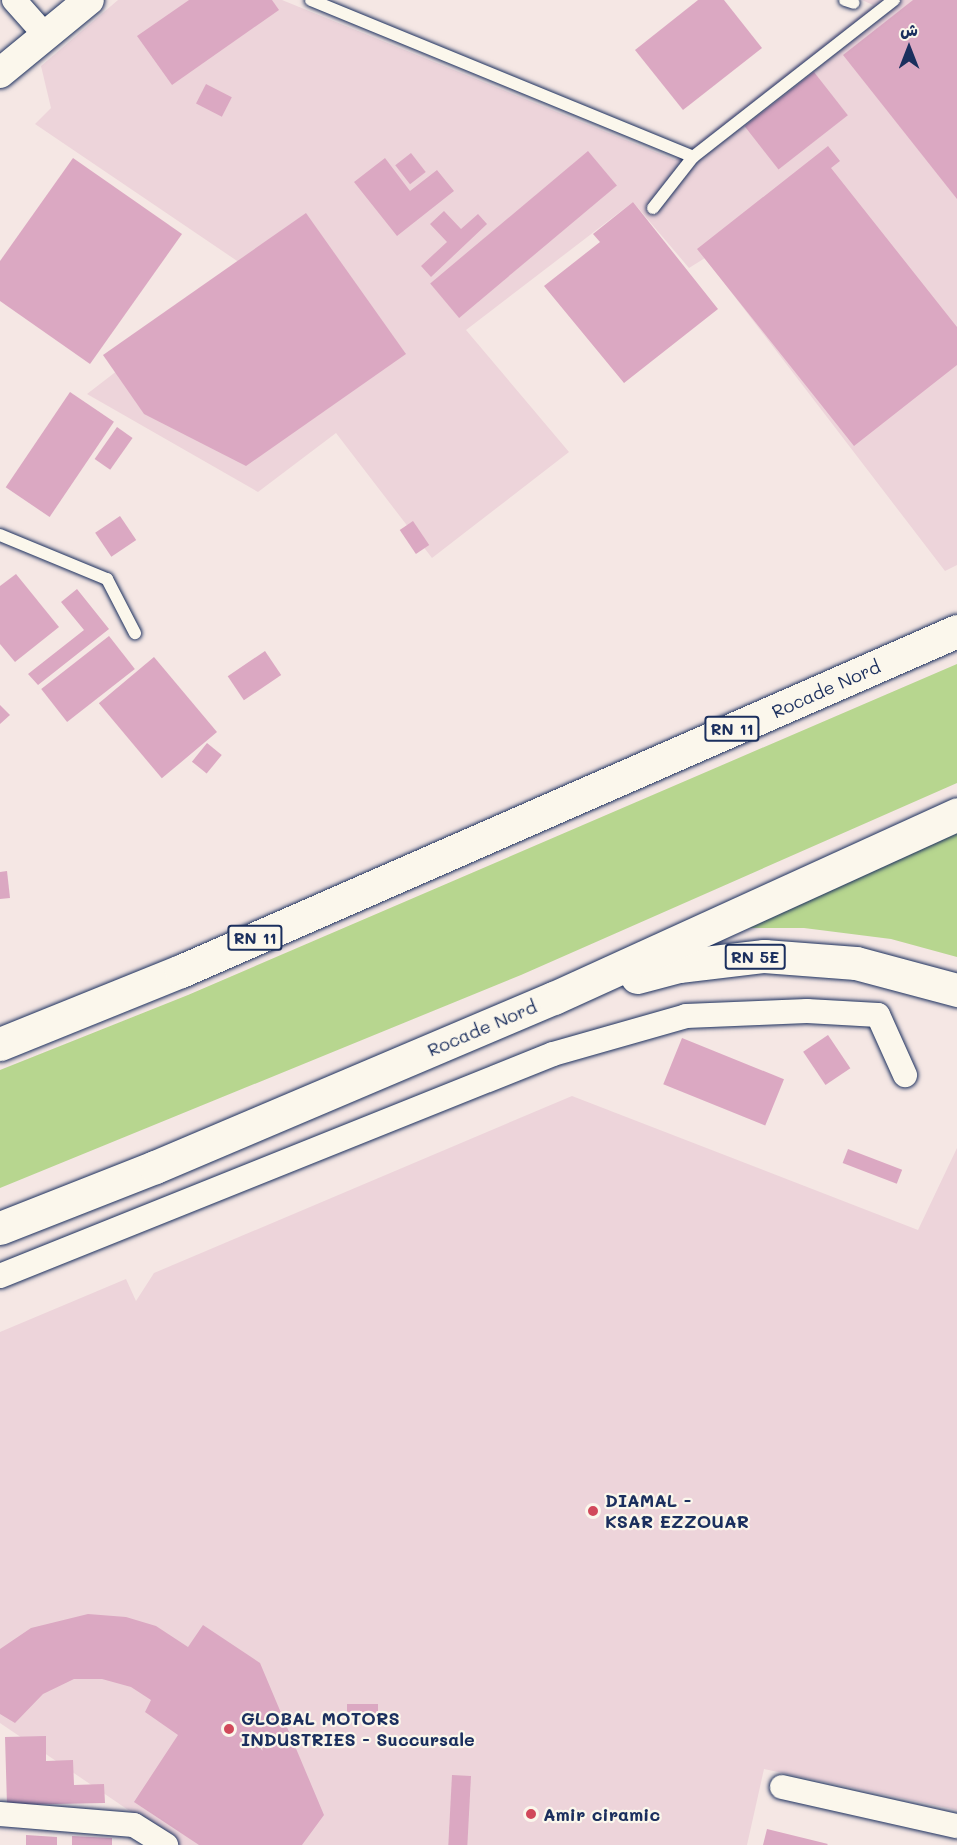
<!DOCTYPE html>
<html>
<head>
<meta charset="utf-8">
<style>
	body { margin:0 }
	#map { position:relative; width:957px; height:1845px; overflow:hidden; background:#f5e7e4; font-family:Mali,"Playpen Sans Arabic",sans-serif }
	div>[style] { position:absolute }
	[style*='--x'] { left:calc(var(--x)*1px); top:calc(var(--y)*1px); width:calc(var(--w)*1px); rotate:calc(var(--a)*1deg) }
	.built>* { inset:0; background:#edd4da }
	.green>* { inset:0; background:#b7d68f }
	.building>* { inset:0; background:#dba8c2; transform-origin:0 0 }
	.roads { filter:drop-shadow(0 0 2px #1b2f5e) drop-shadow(0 0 2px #1b2f5e) }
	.service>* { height:12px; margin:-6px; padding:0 6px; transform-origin:6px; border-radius:6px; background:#fbf7ec }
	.minor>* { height:24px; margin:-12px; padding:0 12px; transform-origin:12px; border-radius:12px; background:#fbf7ec }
	.tertiary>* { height:30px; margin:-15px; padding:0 15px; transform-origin:15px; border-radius:15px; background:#fbf7ec }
	.motorway>* { height:33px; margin:-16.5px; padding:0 16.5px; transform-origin:16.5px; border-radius:16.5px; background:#fbf7ec }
	.dots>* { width:16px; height:16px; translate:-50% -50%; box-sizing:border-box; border:3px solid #fbf7ec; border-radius:50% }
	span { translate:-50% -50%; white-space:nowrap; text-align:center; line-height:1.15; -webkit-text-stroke:4.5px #fbf7ec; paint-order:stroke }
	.shield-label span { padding:2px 4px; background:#fbf7ec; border:2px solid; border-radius:4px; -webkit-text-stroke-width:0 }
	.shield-label { font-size:16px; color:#1b2f5e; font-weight:700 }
	.street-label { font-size:18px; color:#1b2f5e }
	.poi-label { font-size:18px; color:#1b2f5e; font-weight:700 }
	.left { translate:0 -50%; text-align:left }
	.north { position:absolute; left:879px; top:18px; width:60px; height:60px; -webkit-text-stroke:4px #fbf7ec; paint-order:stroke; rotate:0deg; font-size:16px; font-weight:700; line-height:24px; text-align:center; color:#1b2f5e }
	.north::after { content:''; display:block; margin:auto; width:21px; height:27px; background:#1b2f5e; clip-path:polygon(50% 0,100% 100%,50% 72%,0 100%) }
</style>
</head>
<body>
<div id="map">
	<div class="built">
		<div style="clip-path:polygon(118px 0,282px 0,675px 160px,873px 5px,862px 0,957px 0,957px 565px,945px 571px,705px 258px,689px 268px,633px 202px,466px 330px,569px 452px,432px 558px,336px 433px,258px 492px,87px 394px,249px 269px,35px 124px,51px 108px,41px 66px)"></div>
		<div style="clip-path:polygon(572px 1096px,918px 1230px,957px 1148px,957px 1810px,764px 1769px,747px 1845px,180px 1845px,0 1723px,0 1332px,126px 1279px,136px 1301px,154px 1273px)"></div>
	</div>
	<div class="green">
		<div style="clip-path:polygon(957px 664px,957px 783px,521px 975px,0 1188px,0 1070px,188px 995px)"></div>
		<div style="clip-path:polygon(957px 833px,957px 957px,891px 939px,804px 928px,749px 928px)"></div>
	</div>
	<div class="building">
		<div style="clip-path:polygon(189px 0,272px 0,279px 10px,172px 85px,137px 36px)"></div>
		<div style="clip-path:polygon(698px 0,724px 0,762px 48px,683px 110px,635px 50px)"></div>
		<div style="clip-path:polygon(913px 0,957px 0,957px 199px,843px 55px)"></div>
		<div style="left:814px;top:72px;width:55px;height:88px;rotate:52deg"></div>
		<div style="left:206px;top:84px;width:29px;height:22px;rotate:27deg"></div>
		<div style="clip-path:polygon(828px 146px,840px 161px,831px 168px,957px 327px,957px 365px,854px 446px,697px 249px)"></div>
		<div style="left:588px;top:151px;width:45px;height:206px;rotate:50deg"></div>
		<div style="left:411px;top:153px;width:24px;height:20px;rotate:52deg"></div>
		<div style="clip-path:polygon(73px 158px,182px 234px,90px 364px,0 301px,0 261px)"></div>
		<div style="clip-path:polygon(385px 158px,410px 191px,437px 170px,454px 191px,397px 236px,354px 182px)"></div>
		<div style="clip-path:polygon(633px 202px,718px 309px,624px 383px,544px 286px,600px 242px,593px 234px)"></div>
		<div style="clip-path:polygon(444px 211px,461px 229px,478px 214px,487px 224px,431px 277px,421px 266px,447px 242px,430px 224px)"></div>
		<div style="clip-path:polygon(306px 213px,406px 354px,246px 466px,144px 414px,103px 355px)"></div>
		<div style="left:70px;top:392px;width:53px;height:115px;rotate:34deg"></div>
		<div style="left:117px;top:427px;width:19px;height:39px;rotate:35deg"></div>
		<div style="left:120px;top:516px;width:29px;height:30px;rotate:56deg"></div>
		<div style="left:413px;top:521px;width:29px;height:16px;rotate:56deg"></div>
		<div style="clip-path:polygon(16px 574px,59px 627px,15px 662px,0 644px,0 586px)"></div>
		<div style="clip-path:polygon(77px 589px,109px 629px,38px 685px,28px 674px,84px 630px,61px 602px)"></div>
		<div style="left:109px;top:636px;width:42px;height:86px;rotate:52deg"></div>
		<div style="left:265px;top:651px;width:29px;height:45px;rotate:56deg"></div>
		<div style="left:154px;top:657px;width:98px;height:72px;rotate:50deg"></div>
		<div style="clip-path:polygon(0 705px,10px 715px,0 724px)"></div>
		<div style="left:207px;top:743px;width:19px;height:24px;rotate:39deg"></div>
		<div style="clip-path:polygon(7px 871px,10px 898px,0 899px,0 872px)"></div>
		<div style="left:828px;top:1035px;width:40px;height:30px;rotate:56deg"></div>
		<div style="left:682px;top:1038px;width:110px;height:50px;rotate:22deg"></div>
		<div style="left:848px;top:1149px;width:58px;height:15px;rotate:21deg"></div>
		<div style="clip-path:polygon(88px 1614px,126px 1617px,156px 1626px,188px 1647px,203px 1625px,260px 1663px,324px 1815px,302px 1845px,199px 1845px,134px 1802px,178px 1735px,145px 1712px,151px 1700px,131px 1687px,102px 1679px,74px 1679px,43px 1694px,15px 1723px,0 1714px,0 1649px,31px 1628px)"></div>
		<div style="left:347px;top:1704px;width:31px;height:14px"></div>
		<div style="clip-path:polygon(46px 1736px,46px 1761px,73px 1760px,74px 1785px,104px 1784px,105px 1803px,7px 1805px,5px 1737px)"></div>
		<div style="left:452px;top:1775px;width:19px;height:70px;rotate:3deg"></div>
		<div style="clip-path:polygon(767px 1829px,828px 1844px,827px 1845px,763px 1845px)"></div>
		<div style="clip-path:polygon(26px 1835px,57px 1837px,57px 1845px,26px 1845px)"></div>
		<div style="clip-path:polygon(72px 1836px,112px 1838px,112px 1845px,72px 1845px)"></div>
	</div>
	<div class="roads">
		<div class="service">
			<div style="--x:311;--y:0;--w:413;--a:22.3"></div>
			<div style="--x:845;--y:0;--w:9;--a:18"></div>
			<div style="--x:653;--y:208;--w:65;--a:-51.9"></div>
			<div style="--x:693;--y:157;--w:255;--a:-38"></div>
			<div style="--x:0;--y:535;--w:116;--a:22.4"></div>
			<div style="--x:107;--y:579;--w:61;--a:62.6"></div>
		</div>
		<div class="minor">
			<div style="--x:14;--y:0;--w:48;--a:48.4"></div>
			<div style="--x:0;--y:1276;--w:596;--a:-21.87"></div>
			<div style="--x:553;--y:1054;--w:138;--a:-15.9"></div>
			<div style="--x:686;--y:1016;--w:121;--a:-2.4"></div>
			<div style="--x:807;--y:1011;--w:71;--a:3.2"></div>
			<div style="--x:878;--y:1015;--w:66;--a:65.8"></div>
			<div style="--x:782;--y:1787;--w:179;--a:12.6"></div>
			<div style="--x:0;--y:1814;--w:134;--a:4.7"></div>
			<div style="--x:134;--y:1825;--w:38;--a:32"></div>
		</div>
		<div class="tertiary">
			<div style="--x:0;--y:73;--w:115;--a:-39.4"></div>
		</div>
		<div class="motorway">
			<div style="--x:637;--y:977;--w:43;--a:-14.7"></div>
			<div style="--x:679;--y:966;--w:86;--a:-6.7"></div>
			<div style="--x:764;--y:956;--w:92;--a:4.4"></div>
			<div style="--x:856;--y:963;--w:105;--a:15"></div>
			<div style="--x:0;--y:1044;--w:195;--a:-22"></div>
			<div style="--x:181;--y:971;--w:847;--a:-23.66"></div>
			<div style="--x:0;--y:1228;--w:167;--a:-21.5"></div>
			<div style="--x:155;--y:1167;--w:433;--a:-23"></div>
			<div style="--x:554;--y:998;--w:443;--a:-24.5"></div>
		</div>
	</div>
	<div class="dots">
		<div style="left:593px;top:1511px;background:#d1495b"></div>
		<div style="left:229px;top:1729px;background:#d1495b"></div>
		<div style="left:531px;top:1814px;background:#d1495b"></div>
	</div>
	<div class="shield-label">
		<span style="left:732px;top:729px">RN 11</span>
		<span style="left:255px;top:938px">RN 11</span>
		<span style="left:755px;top:957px">RN 5E</span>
	</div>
	<div class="street-label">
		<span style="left:826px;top:689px;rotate:-24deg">Rocade Nord</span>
		<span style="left:482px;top:1028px;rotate:-23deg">Rocade Nord</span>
	</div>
	<div class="poi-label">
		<span class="left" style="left:605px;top:1511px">DIAMAL -<br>KSAR EZZOUAR</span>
		<span class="left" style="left:241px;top:1729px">GLOBAL MOTORS<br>INDUSTRIES - Succursale</span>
		<span class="left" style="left:543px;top:1814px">Amir ciramic</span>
	</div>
	<div class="north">ش</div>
</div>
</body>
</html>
